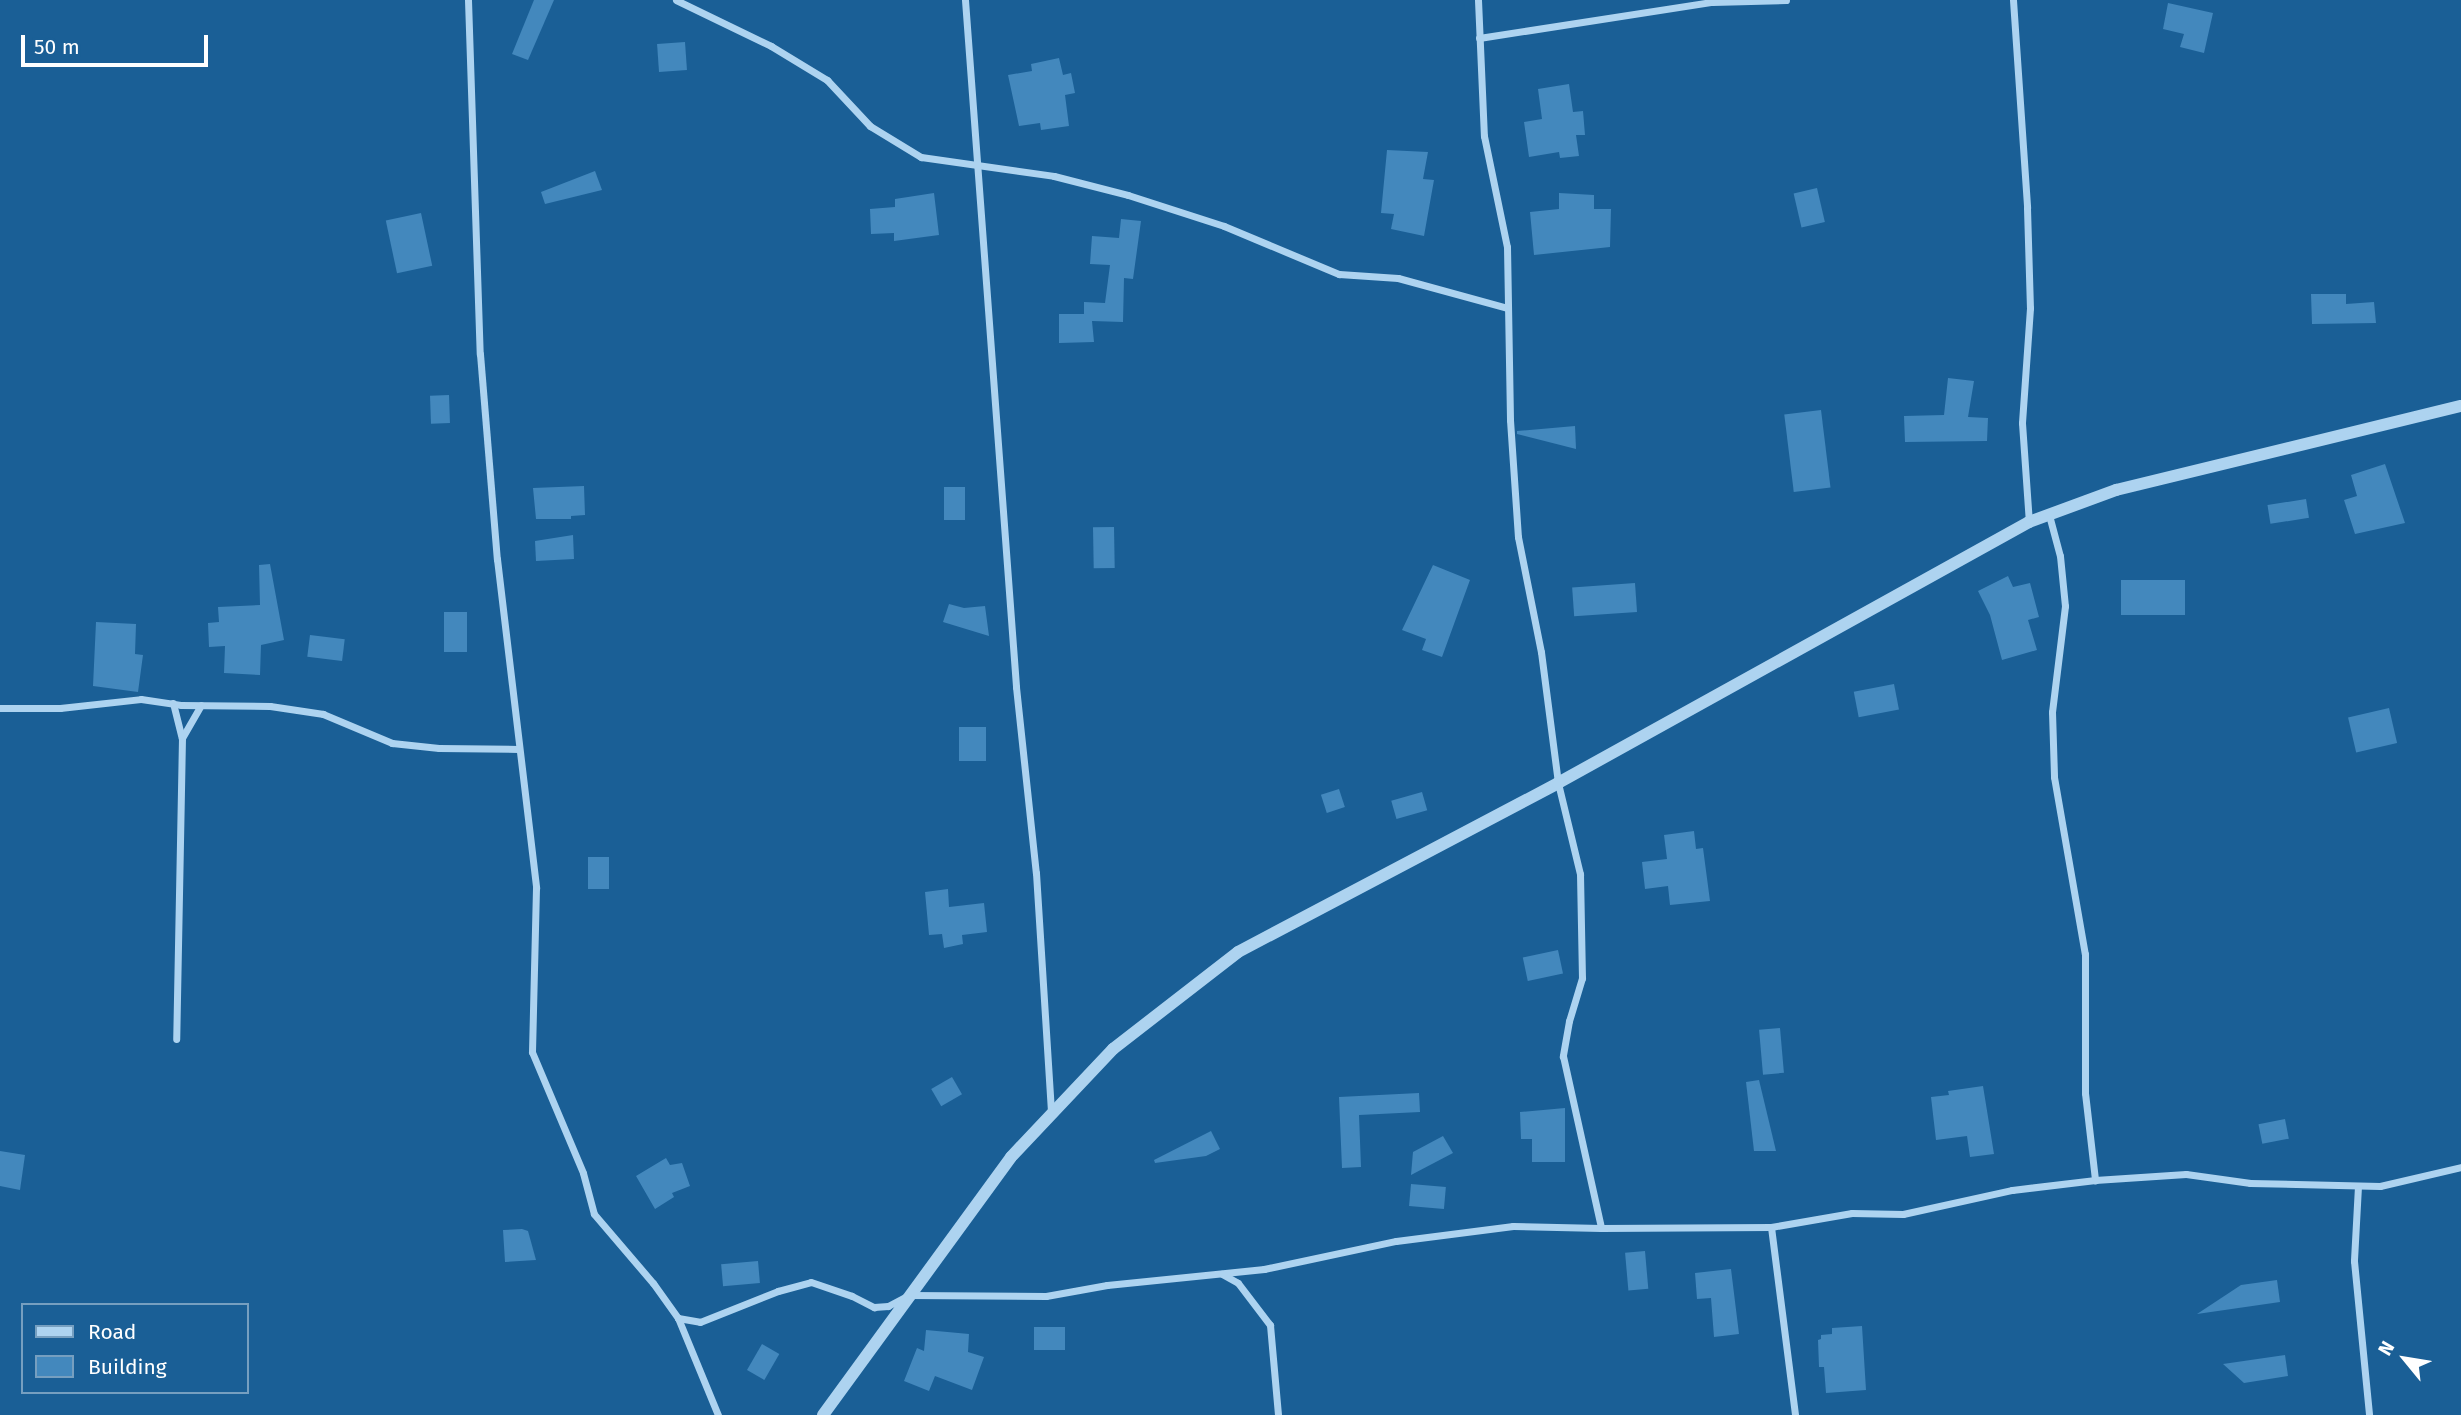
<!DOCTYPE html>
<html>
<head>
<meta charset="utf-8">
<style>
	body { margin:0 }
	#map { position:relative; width:2461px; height:1415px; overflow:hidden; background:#1a5f96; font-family:"Fira Sans",sans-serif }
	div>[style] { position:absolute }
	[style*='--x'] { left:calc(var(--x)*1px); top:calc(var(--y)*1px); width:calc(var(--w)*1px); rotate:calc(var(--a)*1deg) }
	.building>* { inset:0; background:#4388bd; transform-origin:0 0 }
	.minor>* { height:7px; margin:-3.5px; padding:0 3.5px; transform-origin:3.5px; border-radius:3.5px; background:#add3f0 }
	.tertiary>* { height:12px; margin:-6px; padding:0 6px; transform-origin:6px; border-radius:6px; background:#add3f0 }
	span { translate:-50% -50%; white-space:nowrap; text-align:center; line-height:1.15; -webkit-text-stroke:5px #1a5f96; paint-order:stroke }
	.legend { position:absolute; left:21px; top:1303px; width:228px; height:91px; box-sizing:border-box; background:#1a5f96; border:2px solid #769fc0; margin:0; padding:9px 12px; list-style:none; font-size:21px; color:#fff }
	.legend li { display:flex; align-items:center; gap:14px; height:35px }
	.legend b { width:35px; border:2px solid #769fc0 }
	.north { position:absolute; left:2370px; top:1324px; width:70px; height:70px; -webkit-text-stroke:5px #1a5f96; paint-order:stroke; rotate:300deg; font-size:19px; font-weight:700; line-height:28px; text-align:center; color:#fff }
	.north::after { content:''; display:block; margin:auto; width:24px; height:32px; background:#fff; clip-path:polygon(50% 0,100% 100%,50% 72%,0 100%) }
	.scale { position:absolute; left:21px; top:35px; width:187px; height:32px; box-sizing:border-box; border:4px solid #fff; border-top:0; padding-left:9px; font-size:21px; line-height:24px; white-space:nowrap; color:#fff; -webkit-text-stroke:5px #1a5f96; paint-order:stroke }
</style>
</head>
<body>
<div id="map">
	<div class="building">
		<div style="clip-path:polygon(534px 0,554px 0,528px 60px,512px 54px)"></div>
		<div style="clip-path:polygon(2168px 3px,2213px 13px,2204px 53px,2180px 47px,2184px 34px,2163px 29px)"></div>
		<div style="left:685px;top:42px;width:28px;height:28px;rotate:86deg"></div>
		<div style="clip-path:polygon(1059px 58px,1063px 75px,1071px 73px,1075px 93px,1065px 95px,1069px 126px,1041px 130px,1040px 123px,1019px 126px,1008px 75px,1032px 71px,1031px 64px)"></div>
		<div style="clip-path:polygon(1569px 84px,1573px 112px,1583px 111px,1585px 135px,1576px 135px,1579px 156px,1560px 158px,1559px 152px,1529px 157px,1524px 122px,1542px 119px,1538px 89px)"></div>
		<div style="clip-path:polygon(1387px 150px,1428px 152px,1423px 179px,1434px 180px,1424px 236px,1391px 229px,1394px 214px,1381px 213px)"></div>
		<div style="clip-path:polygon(595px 171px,602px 190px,545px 204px,541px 192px)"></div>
		<div style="left:1817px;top:188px;width:35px;height:24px;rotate:77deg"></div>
		<div style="clip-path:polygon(934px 193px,939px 235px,894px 241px,894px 233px,871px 234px,870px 209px,895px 207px,895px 199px)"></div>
		<div style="clip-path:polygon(1559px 193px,1594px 195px,1594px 209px,1611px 209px,1610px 247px,1534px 255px,1530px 212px,1559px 209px)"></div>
		<div style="left:421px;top:213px;width:54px;height:36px;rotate:78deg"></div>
		<div style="clip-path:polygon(1121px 219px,1141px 221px,1133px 279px,1124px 278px,1123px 322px,1092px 321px,1094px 342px,1059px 343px,1059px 314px,1084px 314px,1084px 302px,1105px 303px,1110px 265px,1090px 264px,1092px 236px,1119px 238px)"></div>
		<div style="clip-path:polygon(2311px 294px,2346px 294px,2346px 304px,2374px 302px,2376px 323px,2312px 324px)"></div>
		<div style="clip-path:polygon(1948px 378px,1974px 381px,1968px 417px,1988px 418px,1987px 441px,1905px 442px,1904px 416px,1944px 415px)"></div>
		<div style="left:449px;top:395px;width:28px;height:19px;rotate:88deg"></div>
		<div style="left:1821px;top:410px;width:78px;height:37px;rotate:83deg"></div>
		<div style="clip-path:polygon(1575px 426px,1576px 449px,1517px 434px,1517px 431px)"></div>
		<div style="clip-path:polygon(2385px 464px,2405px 523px,2355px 534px,2344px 500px,2357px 496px,2351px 475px)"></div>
		<div style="clip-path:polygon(584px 486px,585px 515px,571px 516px,571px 519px,536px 519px,533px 488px)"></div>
		<div style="left:965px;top:487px;width:33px;height:21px;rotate:90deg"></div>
		<div style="left:2306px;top:499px;width:19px;height:39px;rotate:81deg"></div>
		<div style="left:1114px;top:527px;width:41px;height:21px;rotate:89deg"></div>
		<div style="clip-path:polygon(573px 535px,574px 559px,536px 561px,535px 541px)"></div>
		<div style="clip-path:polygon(270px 564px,284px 640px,261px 645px,260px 675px,224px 673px,225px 646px,209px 647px,208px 623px,219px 622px,218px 607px,260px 605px,259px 565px)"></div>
		<div style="clip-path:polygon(1433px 565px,1470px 580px,1442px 657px,1422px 650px,1426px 639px,1402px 630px)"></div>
		<div style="clip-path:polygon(2008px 576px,2013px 587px,2030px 583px,2039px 617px,2028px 620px,2037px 650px,2002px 660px,1990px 615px,1978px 591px)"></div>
		<div style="left:2185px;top:580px;width:35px;height:64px;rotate:90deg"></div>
		<div style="left:1635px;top:583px;width:29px;height:63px;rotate:86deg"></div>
		<div style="clip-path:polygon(949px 604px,964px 608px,985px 606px,989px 636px,943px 622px)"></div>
		<div style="left:444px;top:612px;width:23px;height:40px"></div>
		<div style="clip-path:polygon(96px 622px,136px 624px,135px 654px,143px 655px,138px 692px,93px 686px)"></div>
		<div style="left:310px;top:635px;width:35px;height:22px;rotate:7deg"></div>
		<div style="left:1894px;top:684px;width:26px;height:41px;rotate:79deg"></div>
		<div style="left:2389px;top:708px;width:36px;height:42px;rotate:77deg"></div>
		<div style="left:959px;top:727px;width:27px;height:34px"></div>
		<div style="left:1339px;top:789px;width:19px;height:19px;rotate:72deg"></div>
		<div style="left:1422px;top:792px;width:19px;height:32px;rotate:74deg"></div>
		<div style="clip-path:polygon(1694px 831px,1696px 849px,1703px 848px,1710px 901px,1670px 905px,1668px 886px,1645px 889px,1642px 862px,1667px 859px,1664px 835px)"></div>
		<div style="left:588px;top:857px;width:21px;height:32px"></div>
		<div style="clip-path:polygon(948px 889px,949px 907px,984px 903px,987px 932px,962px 935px,963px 944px,944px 948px,942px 934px,929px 935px,925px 892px)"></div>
		<div style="left:1558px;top:950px;width:24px;height:36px;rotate:78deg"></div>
		<div style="left:1780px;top:1028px;width:45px;height:21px;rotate:85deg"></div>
		<div style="left:952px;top:1077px;width:20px;height:24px;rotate:60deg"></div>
		<div style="clip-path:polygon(1759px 1080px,1776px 1151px,1754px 1151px,1746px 1082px)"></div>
		<div style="clip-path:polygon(1983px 1086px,1994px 1154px,1970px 1157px,1967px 1136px,1936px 1140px,1931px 1097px,1949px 1095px,1948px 1091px)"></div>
		<div style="clip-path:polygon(1419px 1093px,1420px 1112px,1359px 1115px,1361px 1167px,1342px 1168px,1339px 1097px)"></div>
		<div style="clip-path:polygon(1565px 1108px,1565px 1162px,1532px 1162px,1532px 1139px,1521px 1139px,1520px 1112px)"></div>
		<div style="left:2285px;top:1119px;width:20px;height:27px;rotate:79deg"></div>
		<div style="clip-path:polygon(1211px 1131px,1220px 1149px,1206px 1156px,1155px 1163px,1154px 1160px)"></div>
		<div style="clip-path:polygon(1443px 1136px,1453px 1153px,1411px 1175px,1413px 1152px)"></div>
		<div style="clip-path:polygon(0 1151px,25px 1155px,20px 1190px,0 1186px)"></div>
		<div style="clip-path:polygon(666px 1158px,670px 1165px,682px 1163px,690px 1186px,672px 1193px,674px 1197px,655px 1209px,636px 1176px)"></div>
		<div style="left:1411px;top:1184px;width:35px;height:22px;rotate:5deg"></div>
		<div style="clip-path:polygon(522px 1229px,528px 1231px,536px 1260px,505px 1262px,503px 1230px)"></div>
		<div style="left:1645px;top:1251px;width:38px;height:20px;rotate:85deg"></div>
		<div style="left:758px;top:1261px;width:22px;height:37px;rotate:85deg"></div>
		<div style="clip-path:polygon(1731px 1269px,1739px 1334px,1714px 1337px,1711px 1298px,1697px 1299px,1695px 1273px)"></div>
		<div style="clip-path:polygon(2277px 1280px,2280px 1302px,2197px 1314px,2241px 1285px)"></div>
		<div style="clip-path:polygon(1862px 1326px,1866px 1390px,1826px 1393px,1824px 1367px,1819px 1367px,1818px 1340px,1821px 1339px,1821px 1335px,1832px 1334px,1832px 1328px)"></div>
		<div style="left:1034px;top:1327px;width:31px;height:23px"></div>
		<div style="clip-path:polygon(926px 1330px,969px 1334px,968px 1352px,984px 1357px,972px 1390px,935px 1376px,929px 1391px,904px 1381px,917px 1348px,924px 1351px)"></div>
		<div style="left:762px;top:1344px;width:20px;height:30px;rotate:30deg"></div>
		<div style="clip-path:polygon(2285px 1355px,2288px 1376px,2244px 1383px,2223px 1364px)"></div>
	</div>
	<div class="minor">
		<div style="--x:468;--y:0;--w:354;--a:88.1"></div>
		<div style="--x:480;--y:354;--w:206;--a:85.3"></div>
		<div style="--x:497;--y:559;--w:331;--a:83.2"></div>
		<div style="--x:536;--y:888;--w:164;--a:91.4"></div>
		<div style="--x:532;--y:1052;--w:131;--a:67.1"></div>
		<div style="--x:583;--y:1173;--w:42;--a:75"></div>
		<div style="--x:594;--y:1214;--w:91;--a:49.5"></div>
		<div style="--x:653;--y:1283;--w:43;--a:54.5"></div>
		<div style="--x:678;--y:1318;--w:22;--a:10"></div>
		<div style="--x:700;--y:1322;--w:84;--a:-21.7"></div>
		<div style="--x:778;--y:1291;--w:34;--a:-15"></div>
		<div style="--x:811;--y:1282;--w:43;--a:18.9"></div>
		<div style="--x:852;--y:1296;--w:25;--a:27"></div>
		<div style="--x:874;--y:1307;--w:14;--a:-4"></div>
		<div style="--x:888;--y:1306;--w:24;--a:-28"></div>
		<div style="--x:909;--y:1295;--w:137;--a:0.4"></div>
		<div style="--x:1046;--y:1296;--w:62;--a:-10.2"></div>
		<div style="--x:1107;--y:1285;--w:158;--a:-5.8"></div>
		<div style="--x:1264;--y:1269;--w:135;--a:-12"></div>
		<div style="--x:1396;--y:1241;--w:118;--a:-7.3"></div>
		<div style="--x:1513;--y:1226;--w:88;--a:1.3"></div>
		<div style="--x:676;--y:0;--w:106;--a:25.8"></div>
		<div style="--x:771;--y:46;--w:66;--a:31.3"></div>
		<div style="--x:827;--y:80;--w:63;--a:46.9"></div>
		<div style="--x:870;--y:126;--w:60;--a:31.3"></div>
		<div style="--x:921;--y:157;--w:134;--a:8.1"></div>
		<div style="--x:1054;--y:176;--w:76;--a:14.4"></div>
		<div style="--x:1128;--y:195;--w:101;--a:17.9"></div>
		<div style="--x:1224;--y:226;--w:125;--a:22.7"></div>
		<div style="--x:1339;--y:274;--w:59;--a:3.9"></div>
		<div style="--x:1398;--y:278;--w:114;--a:15.3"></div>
		<div style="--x:965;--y:0;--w:689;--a:85.75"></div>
		<div style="--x:1016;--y:687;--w:187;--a:83.9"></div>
		<div style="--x:1036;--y:873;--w:240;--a:86.4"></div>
		<div style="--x:1478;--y:0;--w:136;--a:87.5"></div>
		<div style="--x:1484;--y:136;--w:113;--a:78.3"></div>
		<div style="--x:1507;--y:247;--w:173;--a:89"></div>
		<div style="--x:1510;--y:420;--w:117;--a:86.1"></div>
		<div style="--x:1518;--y:537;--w:117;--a:78.7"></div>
		<div style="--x:1541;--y:652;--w:132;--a:82.6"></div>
		<div style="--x:1558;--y:783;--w:94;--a:76.4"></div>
		<div style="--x:1580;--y:874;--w:104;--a:88.9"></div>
		<div style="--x:1582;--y:978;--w:45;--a:106.8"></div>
		<div style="--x:1569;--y:1021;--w:36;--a:100"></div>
		<div style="--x:1563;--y:1056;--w:176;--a:77.5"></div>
		<div style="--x:1601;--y:1228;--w:170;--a:-0.3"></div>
		<div style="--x:1771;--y:1227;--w:190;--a:82.7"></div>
		<div style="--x:2013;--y:0;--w:208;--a:86.1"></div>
		<div style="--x:2027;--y:208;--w:100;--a:88.3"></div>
		<div style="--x:2030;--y:308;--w:115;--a:94"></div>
		<div style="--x:2022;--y:423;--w:99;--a:86"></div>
		<div style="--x:1479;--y:38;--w:236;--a:-8.8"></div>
		<div style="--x:1712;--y:2;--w:74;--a:-1.5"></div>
		<div style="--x:2049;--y:515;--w:42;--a:75"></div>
		<div style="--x:2060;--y:556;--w:50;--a:84.3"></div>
		<div style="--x:2065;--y:606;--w:107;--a:97"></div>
		<div style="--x:2052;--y:712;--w:65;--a:88.2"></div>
		<div style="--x:2054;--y:777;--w:180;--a:80.1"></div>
		<div style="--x:2085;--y:954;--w:139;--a:90"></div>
		<div style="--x:2085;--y:1093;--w:88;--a:83.4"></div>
		<div style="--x:173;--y:703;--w:36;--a:76"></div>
		<div style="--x:182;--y:738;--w:301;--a:91.1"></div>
		<div style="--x:0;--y:708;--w:60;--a:0"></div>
		<div style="--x:60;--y:708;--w:81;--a:-6.3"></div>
		<div style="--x:141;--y:699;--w:40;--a:8.5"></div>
		<div style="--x:181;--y:705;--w:89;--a:0.6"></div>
		<div style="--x:270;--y:706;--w:54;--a:8.6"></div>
		<div style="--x:323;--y:714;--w:75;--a:22.8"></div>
		<div style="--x:392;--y:743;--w:47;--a:6.1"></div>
		<div style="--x:439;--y:748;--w:79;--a:0.7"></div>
		<div style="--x:182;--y:738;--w:38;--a:-60"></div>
		<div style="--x:2358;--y:1186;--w:75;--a:93.1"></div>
		<div style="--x:2354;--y:1261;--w:155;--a:84.4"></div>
		<div style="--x:1771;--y:1227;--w:82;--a:-9.8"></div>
		<div style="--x:1852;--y:1213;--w:51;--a:1.1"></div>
		<div style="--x:1903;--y:1214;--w:112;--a:-12.4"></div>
		<div style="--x:2012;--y:1190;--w:84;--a:-6.9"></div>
		<div style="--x:2095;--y:1180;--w:91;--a:-3.8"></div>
		<div style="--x:2186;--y:1174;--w:65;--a:8"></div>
		<div style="--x:2250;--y:1183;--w:130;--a:1.3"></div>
		<div style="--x:2380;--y:1186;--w:83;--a:-13.2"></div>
		<div style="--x:1222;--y:1274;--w:18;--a:29"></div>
		<div style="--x:1238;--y:1283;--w:53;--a:52.7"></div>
		<div style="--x:1270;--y:1325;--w:90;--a:84.9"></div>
		<div style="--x:678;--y:1318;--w:105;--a:67.6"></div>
	</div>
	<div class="tertiary">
		<div style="--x:823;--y:1415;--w:319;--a:-53.9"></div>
		<div style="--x:1011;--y:1157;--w:149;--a:-46.6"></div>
		<div style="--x:1113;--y:1049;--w:158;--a:-37.8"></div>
		<div style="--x:1238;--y:952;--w:362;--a:-27.8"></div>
		<div style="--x:1558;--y:783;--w:538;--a:-28.99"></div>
		<div style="--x:2029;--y:522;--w:93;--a:-20.2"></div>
		<div style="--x:2116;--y:490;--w:355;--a:-13.7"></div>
	</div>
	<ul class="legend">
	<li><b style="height:9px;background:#add3f0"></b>Road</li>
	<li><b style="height:19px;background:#4388bd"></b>Building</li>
	</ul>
	<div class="north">N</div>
	<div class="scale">50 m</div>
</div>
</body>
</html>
